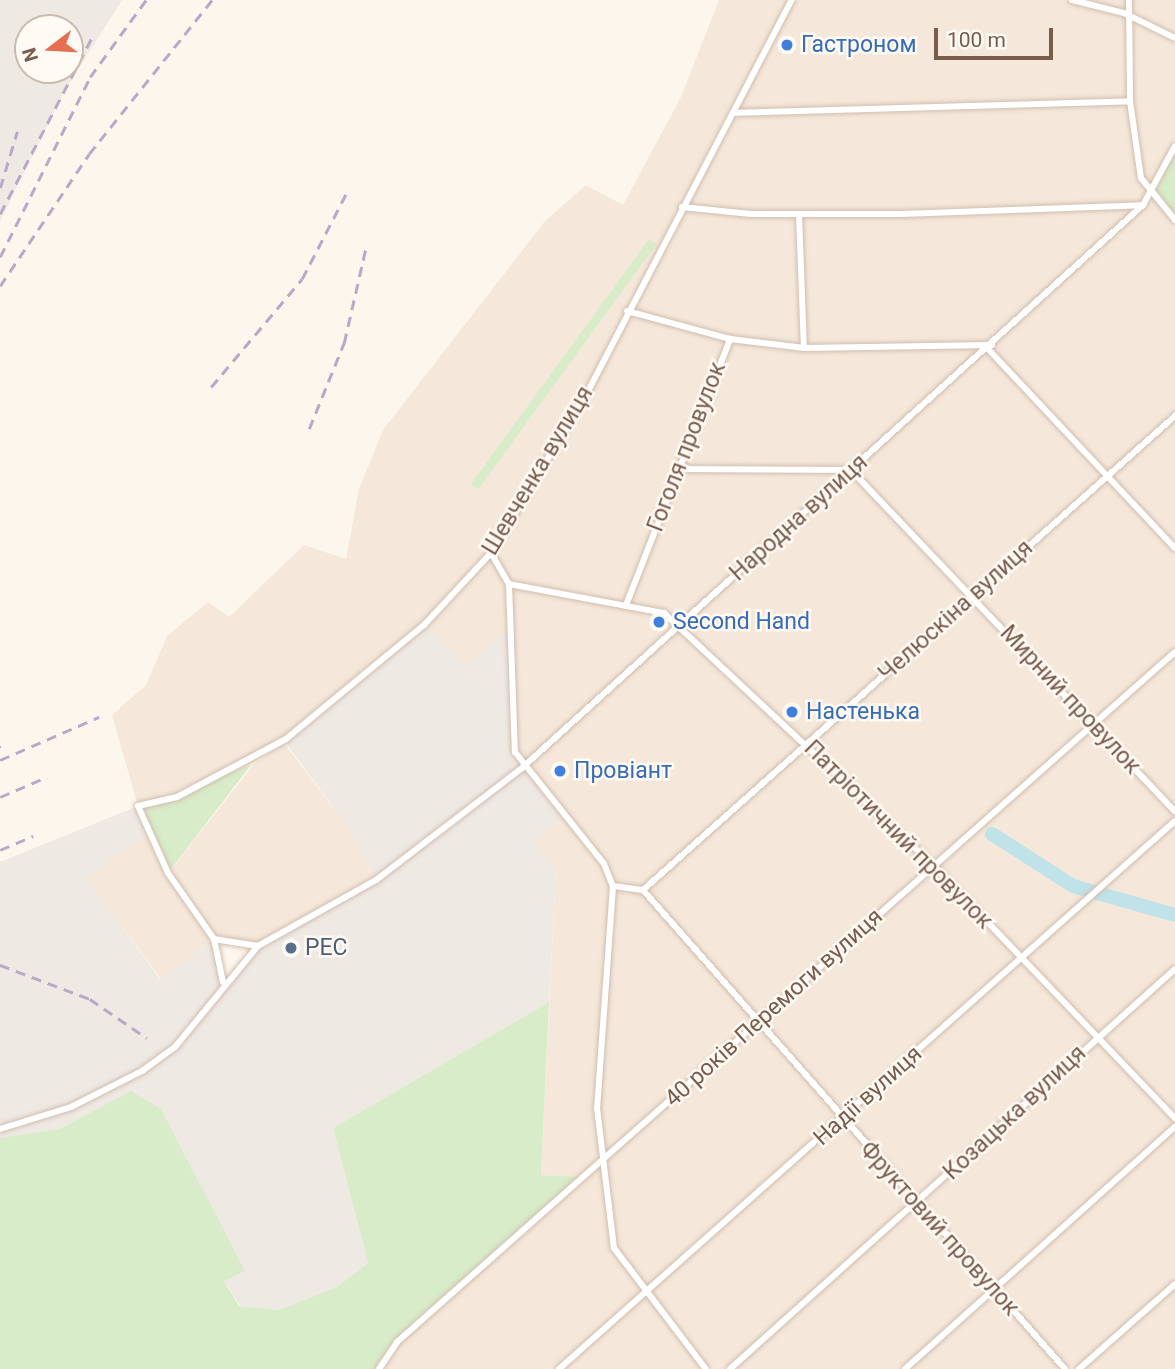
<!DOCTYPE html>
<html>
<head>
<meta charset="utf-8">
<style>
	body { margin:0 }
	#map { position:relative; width:1175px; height:1369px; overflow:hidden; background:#fdf6ec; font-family:Roboto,sans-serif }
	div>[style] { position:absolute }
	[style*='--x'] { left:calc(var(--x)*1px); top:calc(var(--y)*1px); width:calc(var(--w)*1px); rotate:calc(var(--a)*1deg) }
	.residential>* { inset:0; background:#f5e8da }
	.industrial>* { inset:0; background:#efe9e4 }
	.green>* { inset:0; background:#d8ecc9; transform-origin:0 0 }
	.river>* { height:14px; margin:-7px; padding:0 7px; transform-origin:7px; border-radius:7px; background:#bfe3e8 }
	.roads { filter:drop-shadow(0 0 2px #d1beb0) drop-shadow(0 0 2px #d1beb0) }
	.minor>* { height:6px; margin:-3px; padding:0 3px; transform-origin:3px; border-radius:3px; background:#fff }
	.rail>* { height:2.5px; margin-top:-1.25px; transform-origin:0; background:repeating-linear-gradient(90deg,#b9a8c9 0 10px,transparent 0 17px) }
	.dots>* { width:19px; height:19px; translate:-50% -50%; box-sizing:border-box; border:4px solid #fffaf3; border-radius:50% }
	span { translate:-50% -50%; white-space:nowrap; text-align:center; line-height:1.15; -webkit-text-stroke:5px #fffaf3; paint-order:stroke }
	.shop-label { font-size:23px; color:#366cbe }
	.left { translate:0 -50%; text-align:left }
	.street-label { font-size:23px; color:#7a5c4d }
	.service-label { font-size:23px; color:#4e5e75 }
	.north { position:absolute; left:14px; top:14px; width:70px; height:70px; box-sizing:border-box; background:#fffaf3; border:2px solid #cabbb1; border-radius:50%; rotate:253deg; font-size:19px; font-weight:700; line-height:28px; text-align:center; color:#7a5c4d }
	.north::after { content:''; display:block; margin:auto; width:24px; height:32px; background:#e76f51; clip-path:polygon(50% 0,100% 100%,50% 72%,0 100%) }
	.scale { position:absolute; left:934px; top:28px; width:119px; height:32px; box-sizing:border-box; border:4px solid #7a5c4d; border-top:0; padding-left:9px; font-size:21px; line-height:24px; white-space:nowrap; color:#7a5c4d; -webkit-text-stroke:5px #fffaf3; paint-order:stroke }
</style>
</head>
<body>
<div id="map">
	<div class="residential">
		<div style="clip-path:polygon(719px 0,1175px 0,1175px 1369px,379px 1369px,397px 1342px,584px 1177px,541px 1175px,556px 868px,533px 842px,515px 752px,510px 629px,466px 666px,425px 626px,253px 763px,138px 806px,112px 715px,146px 685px,167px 636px,208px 602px,229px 617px,304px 545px,346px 559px,359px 489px,383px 430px,545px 221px,586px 185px,623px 205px,681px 97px)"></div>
		<div style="clip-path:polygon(284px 743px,348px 827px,376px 880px,258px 946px,214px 939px,161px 979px,85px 877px,146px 834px,169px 872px,254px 764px)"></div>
	</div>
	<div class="industrial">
		<div style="clip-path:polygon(evenodd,0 0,122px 0,64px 92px,0 221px,0 0,70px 28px,70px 70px,28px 70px,28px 28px,70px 28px)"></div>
		<div style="clip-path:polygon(426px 626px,466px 666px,511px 628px,515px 752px,565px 812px,533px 842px,556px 868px,549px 1002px,333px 1128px,368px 1263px,337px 1287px,279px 1310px,240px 1306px,131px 1131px,0 1162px,0 862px,138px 806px,146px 834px,86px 878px,160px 979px,214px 939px,224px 982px,258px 946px,376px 880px,348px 827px,285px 742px)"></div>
	</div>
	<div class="green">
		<div style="clip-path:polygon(1175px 146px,1175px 220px,1149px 196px)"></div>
		<div style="left:649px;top:239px;width:9px;height:303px;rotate:36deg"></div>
		<div style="clip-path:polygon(251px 765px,168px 873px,138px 806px)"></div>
		<div style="clip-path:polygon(549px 1002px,541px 1175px,585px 1177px,397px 1342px,379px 1369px,0 1369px,0 1138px,60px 1129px,131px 1091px,161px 1109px,245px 1271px,224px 1281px,239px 1306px,279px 1310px,337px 1287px,368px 1263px,333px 1128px)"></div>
	</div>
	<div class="river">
		<div style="--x:992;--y:834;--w:96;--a:32.7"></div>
		<div style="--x:1073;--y:886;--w:106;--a:15.9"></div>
	</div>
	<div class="roads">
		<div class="minor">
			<div style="--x:1072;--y:0;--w:54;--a:14"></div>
			<div style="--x:1124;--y:13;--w:57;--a:26.1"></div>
			<div style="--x:1129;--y:0;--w:101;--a:89.4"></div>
			<div style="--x:1130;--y:101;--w:78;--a:81.9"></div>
			<div style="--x:1141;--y:178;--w:54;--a:51"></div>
			<div style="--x:733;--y:113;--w:397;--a:-1.7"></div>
			<div style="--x:682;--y:207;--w:69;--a:5.8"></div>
			<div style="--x:751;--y:214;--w:151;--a:0"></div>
			<div style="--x:902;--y:214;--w:240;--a:-2.1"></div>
			<div style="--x:799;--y:214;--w:134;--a:87.9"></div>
			<div style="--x:627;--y:311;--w:107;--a:15.2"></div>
			<div style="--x:988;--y:349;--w:273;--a:46.8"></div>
			<div style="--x:679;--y:469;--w:172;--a:0.3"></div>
			<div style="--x:851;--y:470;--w:470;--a:46.5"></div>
			<div style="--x:491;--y:553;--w:36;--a:60"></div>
			<div style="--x:509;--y:584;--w:168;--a:88"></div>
			<div style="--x:515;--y:752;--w:143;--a:51.5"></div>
			<div style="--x:604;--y:864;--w:24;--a:68"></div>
			<div style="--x:613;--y:886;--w:223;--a:94.1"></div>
			<div style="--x:597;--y:1108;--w:141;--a:83.1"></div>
			<div style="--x:614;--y:1248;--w:152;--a:52.8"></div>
			<div style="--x:509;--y:584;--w:158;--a:10.6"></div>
			<div style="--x:664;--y:613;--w:370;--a:43.1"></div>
			<div style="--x:934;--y:866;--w:349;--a:46.3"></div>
			<div style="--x:626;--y:605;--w:286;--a:-68.6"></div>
			<div style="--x:730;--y:339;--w:75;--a:6.9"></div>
			<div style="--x:804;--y:348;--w:188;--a:-0.9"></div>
			<div style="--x:613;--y:886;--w:30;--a:8"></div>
			<div style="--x:643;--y:890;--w:638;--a:48.62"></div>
			<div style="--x:643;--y:890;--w:713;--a:-41.7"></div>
			<div style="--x:214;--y:939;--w:44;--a:78.2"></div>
			<div style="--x:258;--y:946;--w:45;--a:-171"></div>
			<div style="--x:214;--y:939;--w:80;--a:-124.9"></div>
			<div style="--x:168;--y:873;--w:73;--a:-114.1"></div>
			<div style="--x:138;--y:806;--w:40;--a:-13"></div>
			<div style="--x:177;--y:797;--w:123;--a:-28"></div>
			<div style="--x:286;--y:739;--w:179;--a:-39.6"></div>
			<div style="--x:424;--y:625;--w:98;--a:-47.1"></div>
			<div style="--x:491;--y:553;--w:184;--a:-59"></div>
			<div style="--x:586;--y:395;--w:445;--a:-62.5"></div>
			<div style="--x:0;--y:1129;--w:74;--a:-17.2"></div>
			<div style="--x:71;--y:1107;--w:80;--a:-26.9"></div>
			<div style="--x:142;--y:1071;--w:41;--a:-36"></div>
			<div style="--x:175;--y:1047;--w:131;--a:-50.6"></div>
			<div style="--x:258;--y:946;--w:135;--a:-29.2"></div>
			<div style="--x:376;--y:880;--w:185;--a:-37.5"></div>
			<div style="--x:523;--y:767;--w:837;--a:-42.19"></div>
			<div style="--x:1143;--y:205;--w:67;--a:-61.5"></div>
			<div style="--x:379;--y:1369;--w:32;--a:-56"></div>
			<div style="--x:397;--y:1342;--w:1040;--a:-41.57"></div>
			<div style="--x:559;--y:1369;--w:824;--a:-41.66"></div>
			<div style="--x:730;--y:1369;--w:598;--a:-41.95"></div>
			<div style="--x:905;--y:1369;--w:363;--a:-41.9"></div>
			<div style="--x:1079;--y:1369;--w:128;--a:-41.5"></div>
		</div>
	</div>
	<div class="rail">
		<div style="--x:0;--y:188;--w:59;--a:-73.1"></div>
		<div style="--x:0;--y:214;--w:199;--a:-62.5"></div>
		<div style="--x:0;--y:257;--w:201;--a:-63.4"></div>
		<div style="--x:90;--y:77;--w:95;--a:-54"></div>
		<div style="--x:0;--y:286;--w:159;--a:-56"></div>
		<div style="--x:89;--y:154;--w:197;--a:-51.4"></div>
		<div style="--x:211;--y:387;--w:141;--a:-49.9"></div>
		<div style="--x:302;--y:279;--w:98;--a:-62.7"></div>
		<div style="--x:309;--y:429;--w:93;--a:-67.9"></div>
		<div style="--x:344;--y:343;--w:98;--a:-77.1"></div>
		<div style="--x:0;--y:747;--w:1;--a:0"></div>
		<div style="--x:0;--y:760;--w:108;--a:-23.5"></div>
		<div style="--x:0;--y:797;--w:51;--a:-23.1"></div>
		<div style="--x:0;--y:850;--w:36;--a:-23"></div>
		<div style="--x:0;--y:965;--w:96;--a:20.7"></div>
		<div style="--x:90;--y:999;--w:69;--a:34.4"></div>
	</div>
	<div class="dots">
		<div style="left:787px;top:45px;background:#3f7fe0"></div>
		<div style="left:659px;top:622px;background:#3f7fe0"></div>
		<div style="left:792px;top:712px;background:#3f7fe0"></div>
		<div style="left:560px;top:771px;background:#3f7fe0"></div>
		<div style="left:291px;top:948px;background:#5c6f8a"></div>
	</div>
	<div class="shop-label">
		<span class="left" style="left:801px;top:45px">Гастроном</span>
		<span class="left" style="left:673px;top:622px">Second Hand</span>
		<span class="left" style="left:806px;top:712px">Настенька</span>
		<span class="left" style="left:574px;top:771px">Провіант</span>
	</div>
	<div class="street-label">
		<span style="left:687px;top:447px;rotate:-69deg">Гоголя провулок</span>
		<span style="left:538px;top:471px;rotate:-59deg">Шевченка вулиця</span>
		<span style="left:799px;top:518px;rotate:-42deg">Народна вулиця</span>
		<span style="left:956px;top:611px;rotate:-42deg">Челюскіна вулиця</span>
		<span style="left:1070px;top:700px;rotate:47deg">Мирний провулок</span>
		<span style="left:898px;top:835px;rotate:45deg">Патріотичний провулок</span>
		<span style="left:774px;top:1008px;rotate:-42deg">40 років Перемоги вулиця</span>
		<span style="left:868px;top:1096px;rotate:-42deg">Надії вулиця</span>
		<span style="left:1015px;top:1113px;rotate:-43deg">Козацька вулиця</span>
		<span style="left:939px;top:1229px;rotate:48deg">Фруктовий провулок</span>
	</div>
	<div class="service-label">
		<span class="left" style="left:305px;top:948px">РЕС</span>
	</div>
	<div class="north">N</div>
	<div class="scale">100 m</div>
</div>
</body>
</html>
